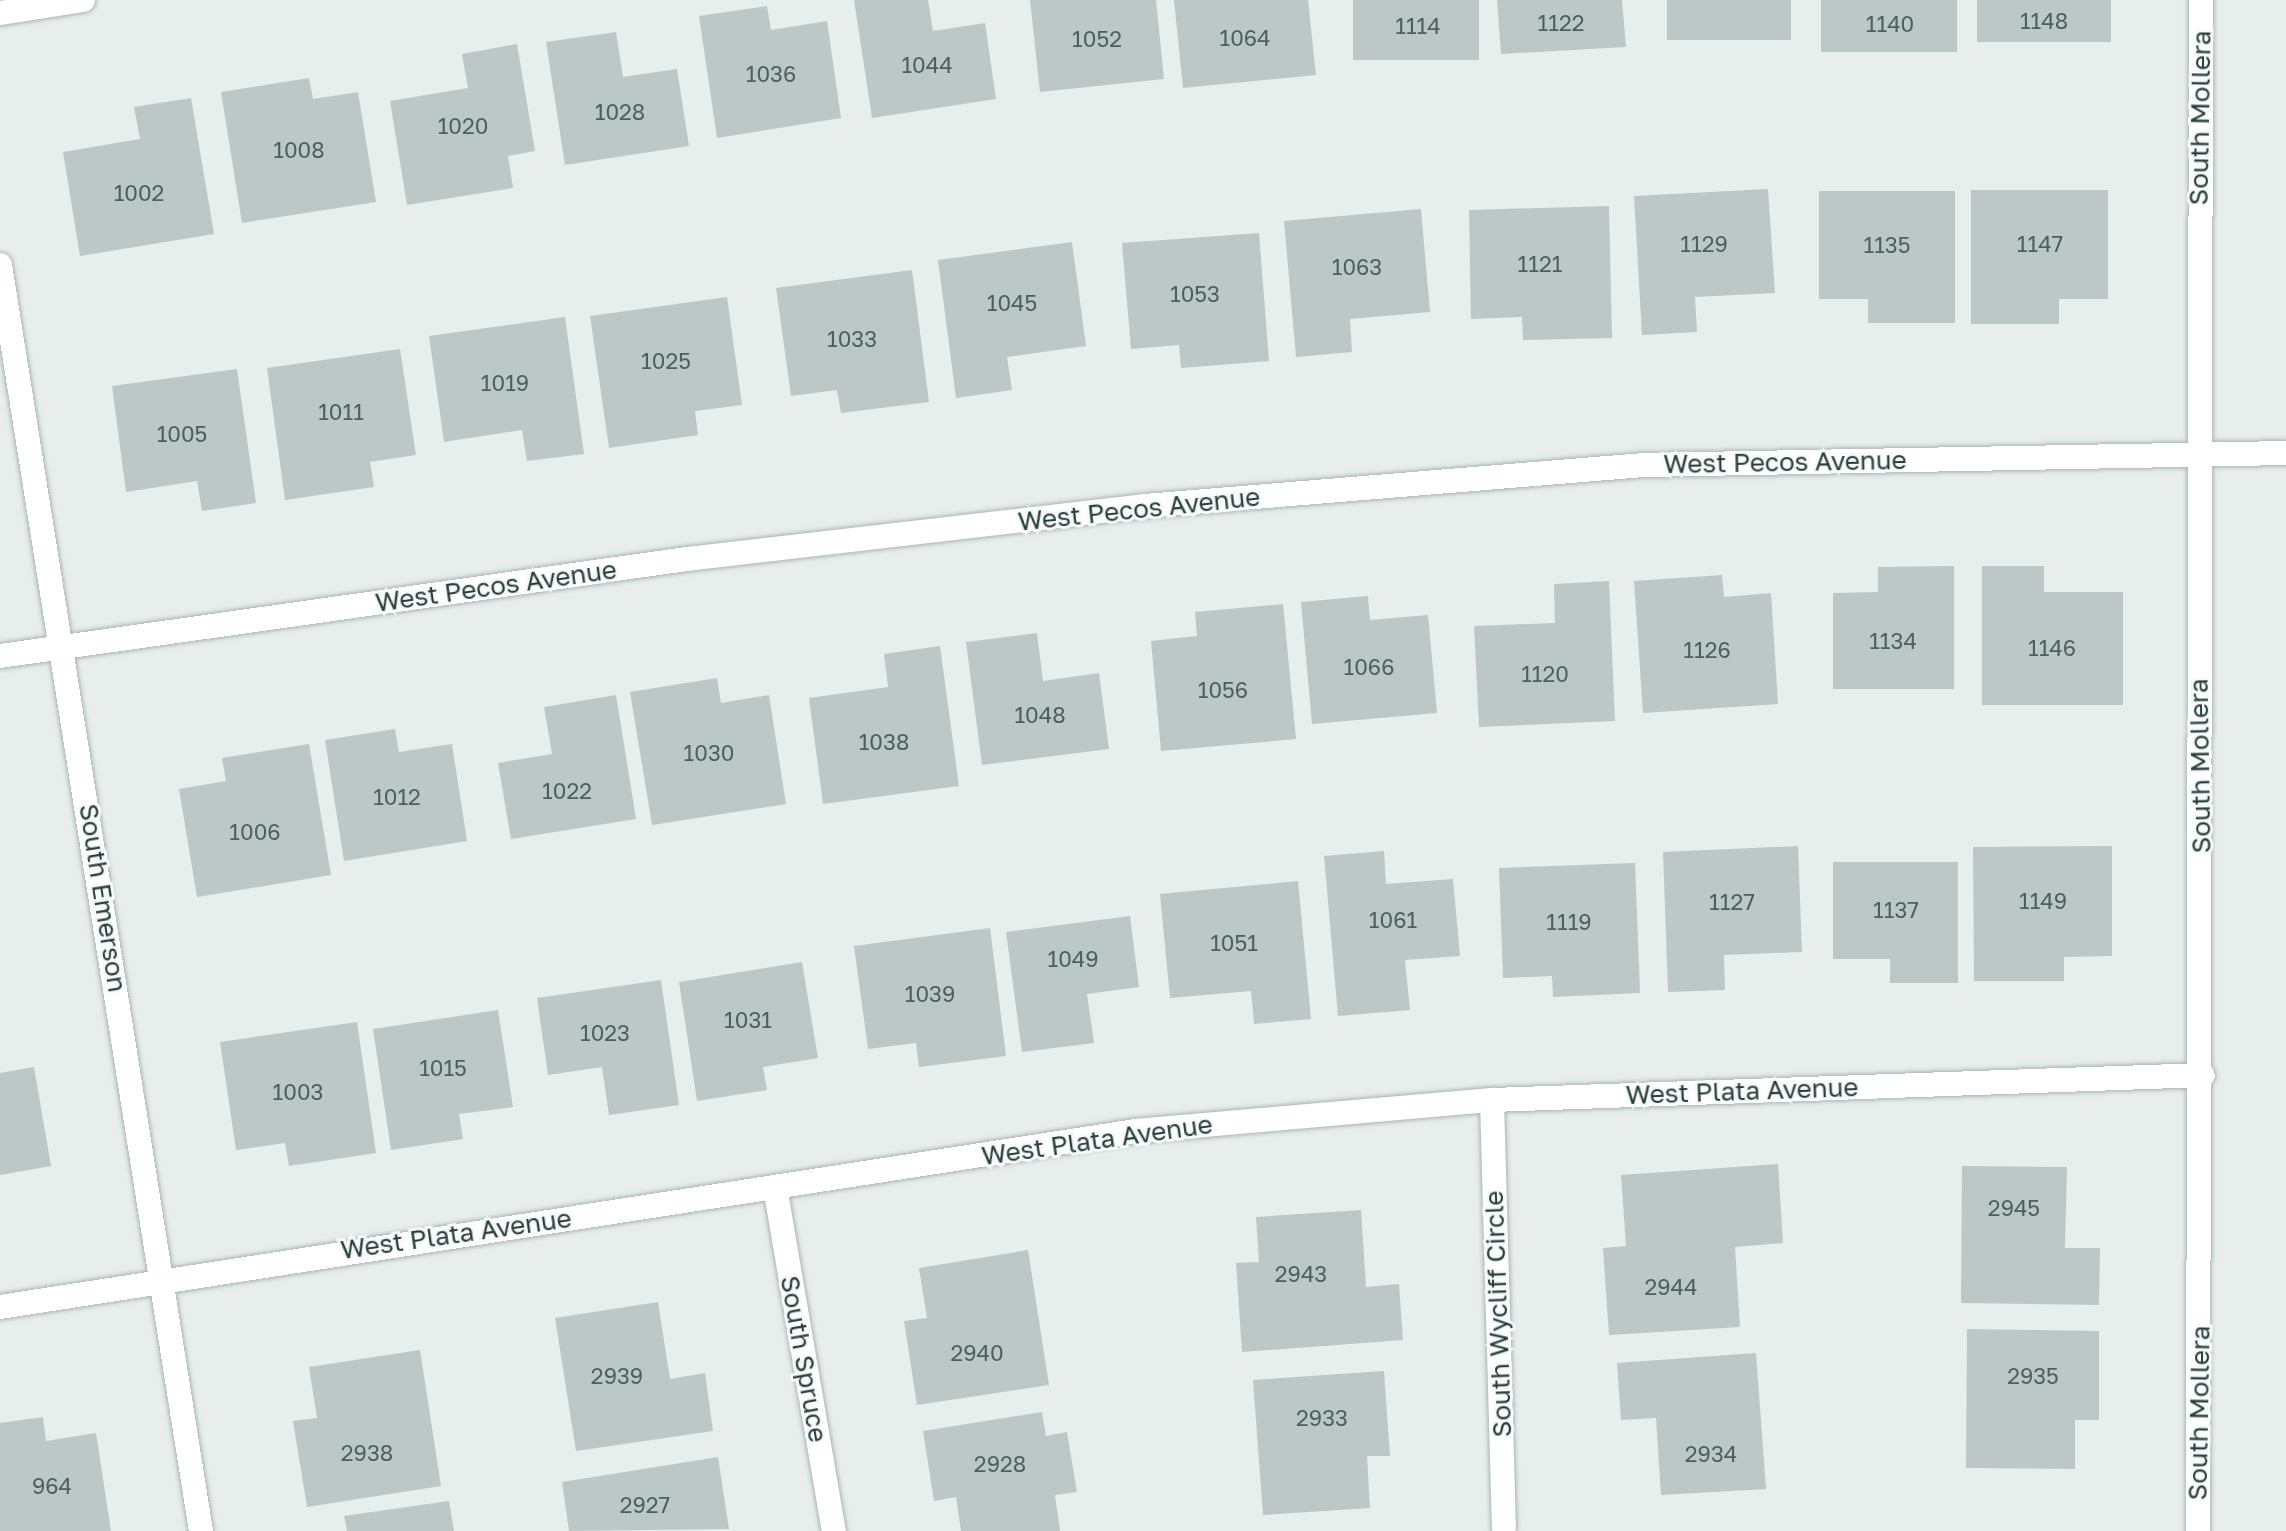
<!DOCTYPE html>
<html>
<head>
<meta charset="utf-8">
<style>
	body { margin:0 }
	#map { position:relative; width:2286px; height:1531px; overflow:hidden; background:#e7eeec; font-family:"Golos Text",sans-serif }
	div>[style] { position:absolute }
	[style*='--x'] { left:calc(var(--x)*1px); top:calc(var(--y)*1px); width:calc(var(--w)*1px); rotate:calc(var(--a)*1deg) }
	.building>* { inset:0; background:#bcc8c6; transform-origin:0 0 }
	.roads { filter:drop-shadow(0 0 2px #aab6b4) drop-shadow(0 0 2px #aab6b4) }
	.minor>* { height:24px; margin:-12px; padding:0 12px; transform-origin:12px; border-radius:12px; background:#fff }
	span { translate:-50% -50%; white-space:nowrap; text-align:center; line-height:1.15; -webkit-text-stroke:6px #f7faf9; paint-order:stroke }
	.number-label { font-size:22px; color:#4c605f }
	.number-label span { -webkit-text-stroke-width:0 }
	.street-label { font-size:26px; color:#273e3d }
</style>
</head>
<body>
<div id="map">
	<div class="building">
		<div style="clip-path:polygon(854px 0,928px 0,933px 31px,985px 23px,996px 99px,872px 118px)"></div>
		<div style="clip-path:polygon(1030px 0,1156px 0,1164px 79px,1040px 92px)"></div>
		<div style="clip-path:polygon(1174px 0,1308px 0,1316px 75px,1183px 88px)"></div>
		<div style="left:1353px;top:0;width:126px;height:60px"></div>
		<div style="clip-path:polygon(1497px 0,1622px 0,1626px 47px,1501px 54px)"></div>
		<div style="left:1667px;top:0;width:124px;height:40px"></div>
		<div style="left:1821px;top:0;width:136px;height:52px"></div>
		<div style="left:1977px;top:0;width:134px;height:42px"></div>
		<div style="clip-path:polygon(767px 6px,771px 30px,827px 21px,841px 118px,717px 138px,699px 16px)"></div>
		<div style="clip-path:polygon(616px 32px,623px 77px,677px 69px,689px 146px,565px 165px,546px 42px)"></div>
		<div style="clip-path:polygon(517px 44px,535px 151px,508px 156px,513px 188px,407px 205px,390px 101px,468px 88px,462px 54px)"></div>
		<div style="clip-path:polygon(309px 78px,313px 99px,358px 92px,376px 202px,242px 223px,221px 92px)"></div>
		<div style="clip-path:polygon(191px 98px,214px 234px,80px 256px,63px 152px,140px 139px,134px 107px)"></div>
		<div style="clip-path:polygon(1768px 189px,1775px 293px,1695px 297px,1697px 332px,1642px 335px,1634px 196px)"></div>
		<div style="clip-path:polygon(1971px 190px,2108px 190px,2108px 299px,2059px 299px,2059px 324px,1971px 324px)"></div>
		<div style="clip-path:polygon(1819px 191px,1955px 191px,1955px 323px,1868px 323px,1868px 299px,1819px 299px)"></div>
		<div style="clip-path:polygon(1609px 206px,1612px 338px,1523px 340px,1522px 317px,1471px 319px,1469px 210px)"></div>
		<div style="clip-path:polygon(1421px 209px,1430px 312px,1350px 319px,1352px 352px,1296px 357px,1284px 221px)"></div>
		<div style="clip-path:polygon(1259px 233px,1269px 361px,1181px 368px,1179px 345px,1131px 349px,1122px 243px)"></div>
		<div style="clip-path:polygon(1072px 242px,1086px 346px,1007px 357px,1012px 390px,956px 398px,938px 260px)"></div>
		<div style="clip-path:polygon(912px 270px,929px 402px,841px 413px,837px 390px,791px 396px,776px 288px)"></div>
		<div style="clip-path:polygon(727px 297px,742px 405px,695px 411px,698px 435px,609px 448px,590px 316px)"></div>
		<div style="clip-path:polygon(565px 317px,584px 454px,527px 461px,522px 430px,444px 442px,429px 336px)"></div>
		<div style="clip-path:polygon(400px 349px,416px 455px,370px 462px,374px 487px,285px 500px,267px 368px)"></div>
		<div style="clip-path:polygon(237px 369px,256px 503px,202px 511px,197px 481px,126px 492px,112px 386px)"></div>
		<div style="clip-path:polygon(1954px 566px,1954px 689px,1833px 689px,1833px 593px,1878px 592px,1878px 567px)"></div>
		<div style="clip-path:polygon(1982px 566px,2044px 566px,2044px 592px,2123px 592px,2123px 705px,1982px 705px)"></div>
		<div style="clip-path:polygon(1722px 575px,1724px 597px,1771px 593px,1778px 704px,1643px 713px,1634px 581px)"></div>
		<div style="clip-path:polygon(1609px 581px,1615px 721px,1479px 727px,1474px 626px,1555px 623px,1554px 584px)"></div>
		<div style="clip-path:polygon(1368px 596px,1370px 620px,1428px 615px,1437px 713px,1312px 724px,1301px 602px)"></div>
		<div style="clip-path:polygon(1283px 604px,1296px 739px,1161px 751px,1151px 641px,1197px 636px,1195px 612px)"></div>
		<div style="clip-path:polygon(1037px 633px,1043px 681px,1099px 673px,1109px 749px,982px 765px,966px 642px)"></div>
		<div style="clip-path:polygon(940px 646px,959px 786px,823px 804px,809px 698px,888px 687px,884px 654px)"></div>
		<div style="clip-path:polygon(717px 678px,721px 703px,769px 695px,786px 804px,652px 825px,630px 692px)"></div>
		<div style="clip-path:polygon(616px 695px,636px 819px,511px 839px,498px 763px,552px 754px,544px 707px)"></div>
		<div style="clip-path:polygon(395px 729px,399px 752px,452px 744px,467px 841px,344px 861px,325px 740px)"></div>
		<div style="clip-path:polygon(309px 744px,331px 875px,197px 897px,179px 789px,226px 781px,222px 758px)"></div>
		<div style="clip-path:polygon(1798px 846px,1802px 952px,1724px 955px,1725px 990px,1668px 992px,1663px 852px)"></div>
		<div style="clip-path:polygon(2112px 846px,2112px 956px,2064px 957px,2064px 981px,1974px 981px,1973px 847px)"></div>
		<div style="clip-path:polygon(1384px 851px,1386px 884px,1453px 879px,1460px 956px,1405px 960px,1410px 1010px,1338px 1016px,1324px 856px)"></div>
		<div style="clip-path:polygon(1833px 862px,1958px 862px,1958px 983px,1890px 983px,1890px 959px,1833px 959px)"></div>
		<div style="clip-path:polygon(1635px 863px,1640px 993px,1553px 997px,1552px 976px,1503px 978px,1499px 868px)"></div>
		<div style="clip-path:polygon(1298px 881px,1311px 1019px,1254px 1024px,1251px 991px,1170px 998px,1160px 894px)"></div>
		<div style="clip-path:polygon(1130px 916px,1139px 987px,1087px 994px,1094px 1043px,1022px 1052px,1006px 932px)"></div>
		<div style="clip-path:polygon(990px 928px,1006px 1056px,919px 1067px,916px 1043px,868px 1049px,854px 946px)"></div>
		<div style="clip-path:polygon(802px 962px,818px 1058px,763px 1067px,767px 1090px,697px 1101px,679px 982px)"></div>
		<div style="clip-path:polygon(661px 980px,679px 1105px,609px 1115px,602px 1067px,548px 1075px,537px 998px)"></div>
		<div style="clip-path:polygon(498px 1010px,513px 1107px,459px 1114px,463px 1139px,391px 1150px,373px 1029px)"></div>
		<div style="clip-path:polygon(357px 1022px,376px 1153px,289px 1166px,285px 1143px,236px 1150px,220px 1042px)"></div>
		<div style="clip-path:polygon(34px 1067px,51px 1166px,0 1175px,0 1073px)"></div>
		<div style="clip-path:polygon(1778px 1164px,1783px 1243px,1735px 1247px,1740px 1327px,1609px 1335px,1603px 1248px,1626px 1246px,1621px 1175px)"></div>
		<div style="clip-path:polygon(1962px 1166px,2067px 1167px,2065px 1248px,2100px 1248px,2099px 1305px,1961px 1303px)"></div>
		<div style="clip-path:polygon(1361px 1210px,1366px 1287px,1399px 1284px,1403px 1340px,1242px 1352px,1236px 1263px,1259px 1262px,1256px 1217px)"></div>
		<div style="clip-path:polygon(1028px 1250px,1049px 1385px,917px 1405px,904px 1321px,927px 1318px,919px 1268px)"></div>
		<div style="clip-path:polygon(658px 1302px,670px 1379px,705px 1373px,713px 1431px,576px 1451px,555px 1318px)"></div>
		<div style="clip-path:polygon(1967px 1329px,2099px 1331px,2099px 1420px,2075px 1420px,2075px 1469px,1966px 1468px)"></div>
		<div style="clip-path:polygon(420px 1350px,441px 1486px,307px 1507px,293px 1421px,317px 1418px,309px 1367px)"></div>
		<div style="clip-path:polygon(1756px 1353px,1766px 1489px,1661px 1495px,1656px 1418px,1621px 1420px,1617px 1363px)"></div>
		<div style="clip-path:polygon(1384px 1371px,1390px 1456px,1367px 1456px,1370px 1508px,1263px 1515px,1253px 1380px)"></div>
		<div style="clip-path:polygon(1042px 1412px,1046px 1436px,1067px 1432px,1077px 1492px,1055px 1495px,1060px 1531px,961px 1531px,956px 1497px,934px 1501px,923px 1431px)"></div>
		<div style="clip-path:polygon(43px 1417px,46px 1441px,96px 1433px,111px 1531px,0 1531px,0 1423px)"></div>
		<div style="clip-path:polygon(718px 1457px,729px 1529px,569px 1531px,562px 1482px)"></div>
		<div style="clip-path:polygon(449px 1501px,454px 1531px,347px 1531px,344px 1516px)"></div>
	</div>
	<div class="roads">
		<div class="minor">
			<div style="--x:0;--y:13;--w:84;--a:-8.9"></div>
			<div style="--x:0;--y:265;--w:1282;--a:80.98"></div>
			<div style="--x:0;--y:656;--w:694;--a:-8.04"></div>
			<div style="--x:687;--y:559;--w:461;--a:-6.6"></div>
			<div style="--x:1145;--y:506;--w:501;--a:-4.7"></div>
			<div style="--x:1644;--y:465;--w:642;--a:-1.07"></div>
			<div style="--x:1492;--y:1100;--w:428;--a:88.4"></div>
			<div style="--x:775;--y:1187;--w:349;--a:80.3"></div>
			<div style="--x:0;--y:1307;--w:1150;--a:-8.81"></div>
			<div style="--x:1136;--y:1131;--w:357;--a:-5"></div>
			<div style="--x:1492;--y:1100;--w:711;--a:-2.01"></div>
			<div style="--x:2198;--y:1531;--w:1531;--a:-89.89"></div>
		</div>
	</div>
	<div class="number-label">
		<span style="left:2044px;top:21px">1148</span>
		<span style="left:1561px;top:23px">1122</span>
		<span style="left:1890px;top:24px">1140</span>
		<span style="left:1418px;top:26px">1114</span>
		<span style="left:1245px;top:38px">1064</span>
		<span style="left:1097px;top:39px">1052</span>
		<span style="left:927px;top:65px">1044</span>
		<span style="left:771px;top:74px">1036</span>
		<span style="left:620px;top:112px">1028</span>
		<span style="left:463px;top:126px">1020</span>
		<span style="left:299px;top:150px">1008</span>
		<span style="left:139px;top:193px">1002</span>
		<span style="left:1704px;top:244px">1129</span>
		<span style="left:2040px;top:244px">1147</span>
		<span style="left:1887px;top:245px">1135</span>
		<span style="left:1540px;top:264px">1121</span>
		<span style="left:1357px;top:267px">1063</span>
		<span style="left:1195px;top:294px">1053</span>
		<span style="left:1012px;top:303px">1045</span>
		<span style="left:852px;top:339px">1033</span>
		<span style="left:666px;top:361px">1025</span>
		<span style="left:505px;top:383px">1019</span>
		<span style="left:341px;top:412px">1011</span>
		<span style="left:182px;top:434px">1005</span>
		<span style="left:1893px;top:641px">1134</span>
		<span style="left:2052px;top:648px">1146</span>
		<span style="left:1707px;top:650px">1126</span>
		<span style="left:1369px;top:667px">1066</span>
		<span style="left:1545px;top:674px">1120</span>
		<span style="left:1223px;top:690px">1056</span>
		<span style="left:1040px;top:715px">1048</span>
		<span style="left:884px;top:742px">1038</span>
		<span style="left:709px;top:753px">1030</span>
		<span style="left:567px;top:791px">1022</span>
		<span style="left:397px;top:797px">1012</span>
		<span style="left:255px;top:832px">1006</span>
		<span style="left:2043px;top:901px">1149</span>
		<span style="left:1732px;top:902px">1127</span>
		<span style="left:1896px;top:910px">1137</span>
		<span style="left:1393px;top:920px">1061</span>
		<span style="left:1569px;top:922px">1119</span>
		<span style="left:1234px;top:943px">1051</span>
		<span style="left:1073px;top:959px">1049</span>
		<span style="left:930px;top:994px">1039</span>
		<span style="left:748px;top:1020px">1031</span>
		<span style="left:605px;top:1033px">1023</span>
		<span style="left:443px;top:1068px">1015</span>
		<span style="left:298px;top:1092px">1003</span>
		<span style="left:2014px;top:1208px">2945</span>
		<span style="left:1301px;top:1274px">2943</span>
		<span style="left:1671px;top:1287px">2944</span>
		<span style="left:977px;top:1353px">2940</span>
		<span style="left:617px;top:1376px">2939</span>
		<span style="left:2033px;top:1376px">2935</span>
		<span style="left:1322px;top:1418px">2933</span>
		<span style="left:367px;top:1453px">2938</span>
		<span style="left:1711px;top:1454px">2934</span>
		<span style="left:1000px;top:1464px">2928</span>
		<span style="left:52px;top:1486px">964</span>
		<span style="left:645px;top:1505px">2927</span>
	</div>
	<div class="street-label">
		<span style="left:2200px;top:118px;rotate:-89deg">South Mollera</span>
		<span style="left:1785px;top:462px;rotate:-1deg">West Pecos Avenue</span>
		<span style="left:1139px;top:509px;rotate:-6deg">West Pecos Avenue</span>
		<span style="left:496px;top:586px;rotate:-8deg">West Pecos Avenue</span>
		<span style="left:2200px;top:766px;rotate:-91deg">South Mollera</span>
		<span style="left:103px;top:898px;rotate:81deg">South Emerson</span>
		<span style="left:1742px;top:1091px;rotate:-2deg">West Plata Avenue</span>
		<span style="left:1097px;top:1140px;rotate:-8deg">West Plata Avenue</span>
		<span style="left:456px;top:1234px;rotate:-8deg">West Plata Avenue</span>
		<span style="left:1498px;top:1314px;rotate:-92deg">South Wycliff Circle</span>
		<span style="left:804px;top:1359px;rotate:80deg">South Spruce</span>
		<span style="left:2199px;top:1413px;rotate:-89deg">South Mollera</span>
	</div>
</div>
</body>
</html>
